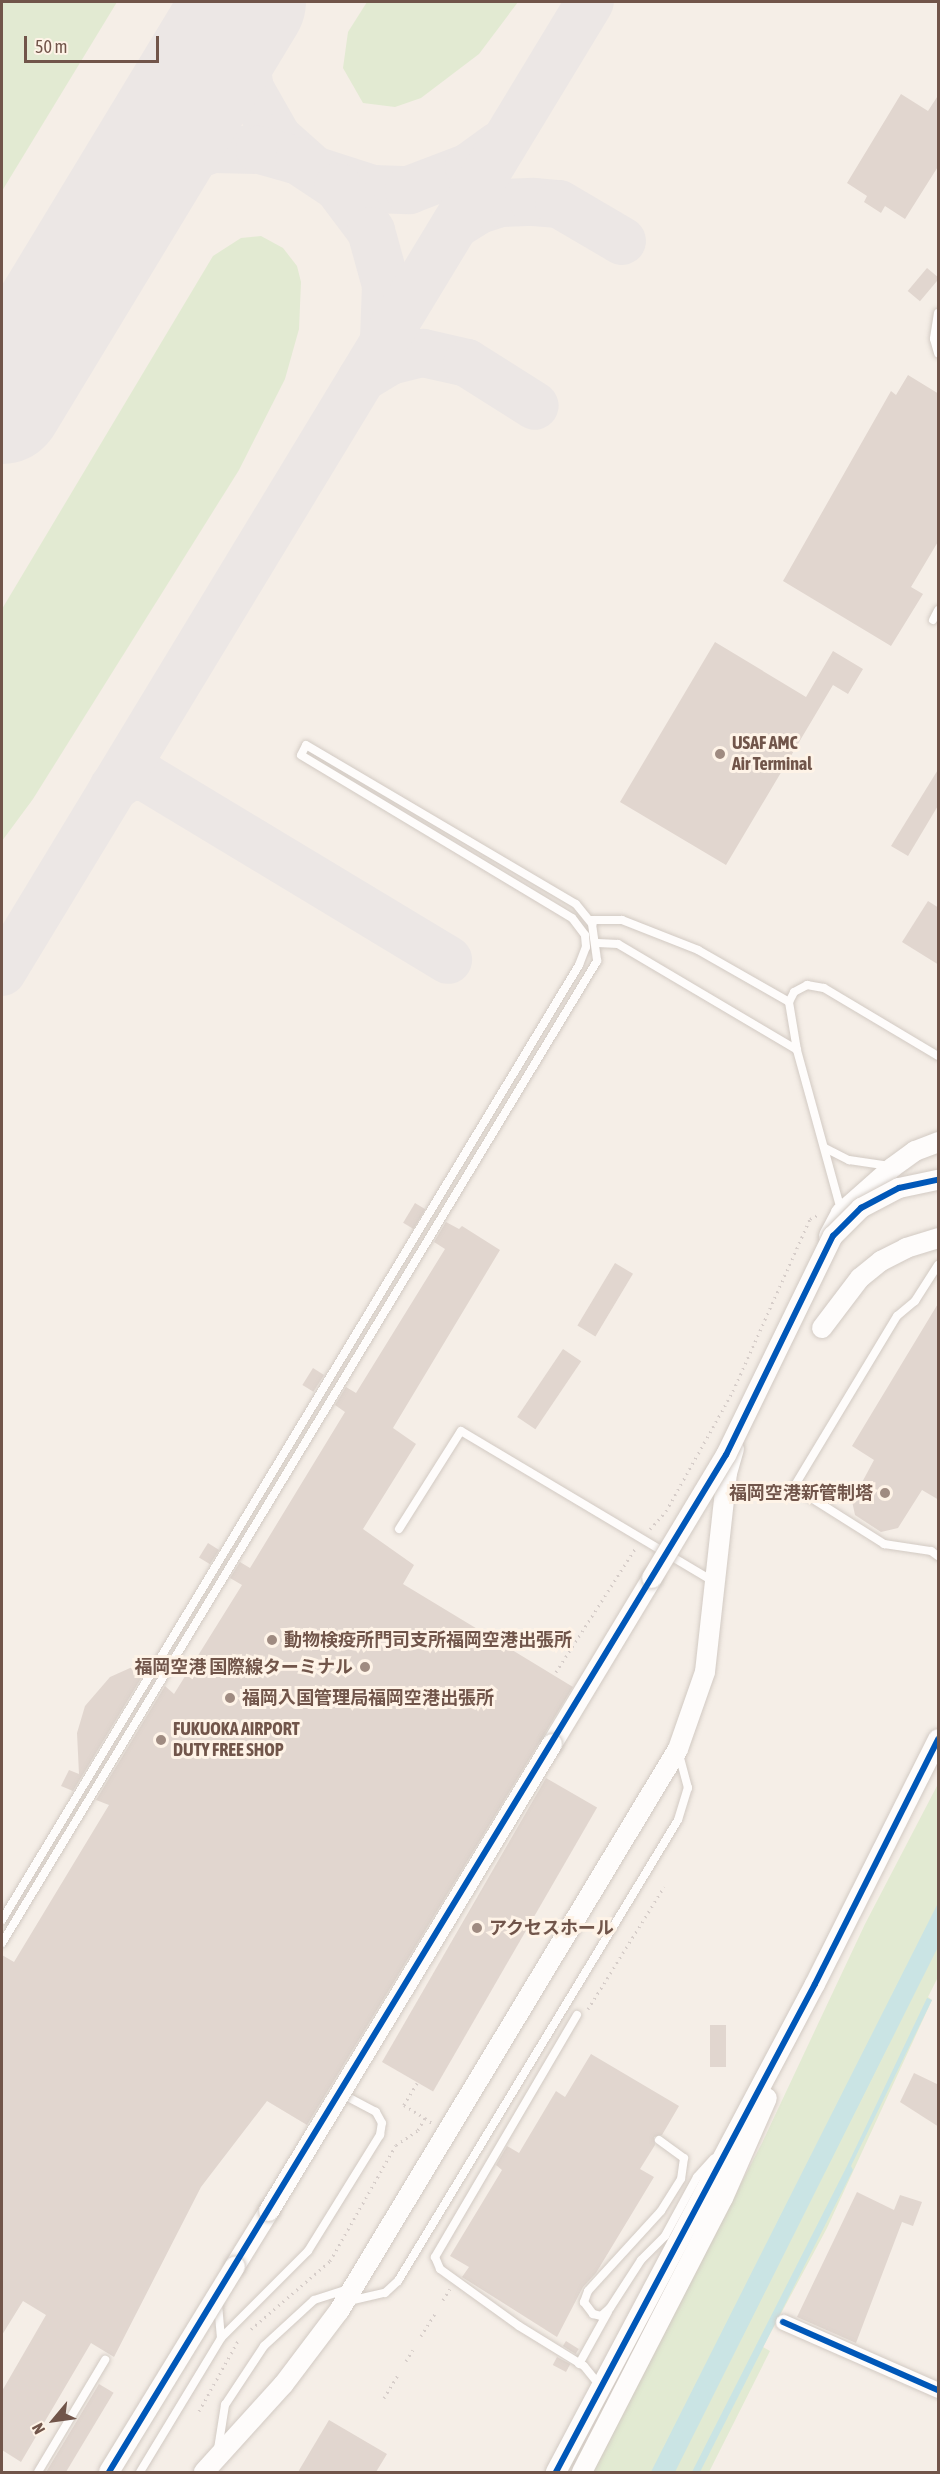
<!DOCTYPE html>
<html>
<head>
<meta charset="utf-8">
<style>
	body { margin:0 }
	#map { position:relative; width:940px; height:2474px; overflow:hidden; background:#f5eee7; font-family:"Asap Condensed","Noto Sans JP",sans-serif }
	div>[style] { position:absolute }
	[style*='--x'] { left:calc(var(--x)*1px); top:calc(var(--y)*1px); width:calc(var(--w)*1px); rotate:calc(var(--a)*1deg) }
	.green>* { inset:0; background:#e2ead2 }
	.water>* { inset:0; background:#cae4e4 }
	.taxiway>* { height:48px; margin:-24px; padding:0 24px; transform-origin:24px; border-radius:24px; background:#ece7e5 }
	.runway>* { height:122px; margin:-61px; padding:0 61px; transform-origin:61px; border-radius:61px; background:#ece7e5 }
	.building>* { inset:0; background:#e1d6cf; transform-origin:0 0 }
	.path>* { height:3px; margin-top:-1.5px; transform-origin:0; background:repeating-linear-gradient(90deg,#d6cdc9 0 1.5px,transparent 0 6px) }
	.roads { filter:drop-shadow(0 0 2px #d2cac3) drop-shadow(0 0 2px #d2cac3) }
	.service>* { height:8px; margin:-4px; padding:0 4px; transform-origin:4px; border-radius:4px; background:#fefcfb }
	.minor>* { height:15px; margin:-7.5px; padding:0 7.5px; transform-origin:7.5px; border-radius:7.5px; background:#fefcfb }
	.tertiary>* { height:20px; margin:-10px; padding:0 10px; transform-origin:10px; border-radius:10px; background:#fefcfb }
	.bridges { filter:drop-shadow(0 0 2px #d2cac3) drop-shadow(0 0 2px #d2cac3) }
	.tertiary-bridge>* { height:20px; margin:-10px; padding:0 10px; transform-origin:10px; border-radius:10px; background:#fefcfb }
	.cycleway>* { height:6px; margin:-3px; padding:0 3px; transform-origin:3px; border-radius:3px; background:#0057b8 }
	.dots>* { width:16px; height:16px; translate:-50% -50%; box-sizing:border-box; border:3px solid #fef3e7; border-radius:50% }
	span { translate:-50% -50%; white-space:nowrap; text-align:center; line-height:1.15; -webkit-text-stroke:6px #fef3e7; paint-order:stroke }
	.poi-label { font-size:18px; color:#71554a; font-weight:700 }
	.left { translate:0 -50%; text-align:left }
	.right { translate:-100% -50%; text-align:right }
	.frame { position:absolute; inset:0; border:3px solid #71554a; pointer-events:none }
	.north { position:absolute; left:24px; top:2390px; width:60px; height:60px; -webkit-text-stroke:4px #fef3e7; paint-order:stroke; rotate:241deg; font-size:16px; font-weight:700; line-height:24px; text-align:center; color:#71554a }
	.north::after { content:''; display:block; margin:auto; width:21px; height:27px; background:#71554a; clip-path:polygon(50% 0,100% 100%,50% 72%,0 100%) }
	.scale { position:absolute; left:24px; top:36px; width:135px; height:27px; box-sizing:border-box; border:3px solid #71554a; border-top:0; padding-left:8px; font-size:18px; line-height:21px; white-space:nowrap; color:#71554a; -webkit-text-stroke:4px #fef3e7; paint-order:stroke }
</style>
</head>
<body>
<div id="map">
	<div class="green">
		<div style="clip-path:polygon(2px 2px,117px 2px,2px 191px)"></div>
		<div style="clip-path:polygon(367px 2px,518px 2px,479px 54px,421px 98px,395px 107px,363px 103px,343px 68px,348px 32px)"></div>
		<div style="clip-path:polygon(261px 236px,283px 248px,297px 266px,301px 282px,299px 329px,285px 379px,239px 470px,33px 799px,2px 841px,2px 609px,213px 256px,241px 238px)"></div>
		<div style="clip-path:polygon(938px 1784px,938px 1977px,928px 1997px,932px 2000px,827px 2228px,763px 2347px,770px 2351px,709px 2472px,591px 2472px,762px 2143px,865px 1924px)"></div>
	</div>
	<div class="water">
		<div style="clip-path:polygon(938px 1903px,938px 1947px,675px 2472px,651px 2472px)"></div>
		<div style="clip-path:polygon(927px 1998px,932px 2000px,851px 2166px,853px 2170px,700px 2472px,692px 2472px,847px 2166px)"></div>
	</div>
	<div class="taxiway">
		<div style="--x:249;--y:2;--w:45;--a:97.6"></div>
		<div style="--x:243;--y:47;--w:43;--a:80.5"></div>
		<div style="--x:250;--y:89;--w:56;--a:60.3"></div>
		<div style="--x:278;--y:138;--w:48;--a:41.6"></div>
		<div style="--x:314;--y:170;--w:62;--a:17.9"></div>
		<div style="--x:373;--y:189;--w:36;--a:2"></div>
		<div style="--x:409;--y:190;--w:64;--a:-21"></div>
		<div style="--x:469;--y:167;--w:37;--a:-36"></div>
		<div style="--x:123;--y:203;--w:59;--a:-40.2"></div>
		<div style="--x:168;--y:165;--w:48;--a:-19.6"></div>
		<div style="--x:213;--y:149;--w:47;--a:1.2"></div>
		<div style="--x:260;--y:150;--w:41;--a:15.8"></div>
		<div style="--x:299;--y:161;--w:47;--a:33.7"></div>
		<div style="--x:338;--y:187;--w:55;--a:53.1"></div>
		<div style="--x:371;--y:231;--w:56;--a:74.5"></div>
		<div style="--x:386;--y:285;--w:55;--a:92.1"></div>
		<div style="--x:455;--y:225;--w:28;--a:-32"></div>
		<div style="--x:479;--y:210;--w:23;--a:-18"></div>
		<div style="--x:501;--y:203;--w:33;--a:-2"></div>
		<div style="--x:534;--y:202;--w:25;--a:5"></div>
		<div style="--x:559;--y:204;--w:73;--a:30.4"></div>
		<div style="--x:362;--y:378;--w:33;--a:-31"></div>
		<div style="--x:390;--y:361;--w:34;--a:-14"></div>
		<div style="--x:423;--y:353;--w:45;--a:12.8"></div>
		<div style="--x:467;--y:363;--w:80;--a:32.3"></div>
		<div style="--x:113;--y:788;--w:19;--a:-36"></div>
		<div style="--x:128;--y:777;--w:17;--a:0"></div>
		<div style="--x:145;--y:777;--w:354;--a:31.1"></div>
		<div style="--x:2;--y:972;--w:1134;--a:-58.78"></div>
	</div>
	<div class="runway">
		<div style="--x:2;--y:403;--w:469;--a:-58.8"></div>
	</div>
	<div class="building">
		<div style="clip-path:polygon(901px 94px,928px 111px,939px 94px,939px 165px,905px 219px,885px 206px,881px 213px,864px 202px,867px 196px,847px 183px)"></div>
		<div style="left:927px;top:268px;width:16px;height:30px;rotate:40deg"></div>
		<div style="clip-path:polygon(908px 375px,939px 394px,939px 540px,911px 587px,923px 594px,891px 646px,783px 581px,891px 391px,896px 395px)"></div>
		<div style="clip-path:polygon(715px 642px,806px 697px,833px 651px,863px 669px,848px 694px,833px 685px,726px 865px,620px 802px)"></div>
		<div style="clip-path:polygon(939px 768px,939px 804px,908px 856px,891px 846px)"></div>
		<div style="clip-path:polygon(928px 901px,939px 908px,939px 965px,902px 942px)"></div>
		<div style="left:415px;top:1203px;width:12px;height:23px;rotate:31deg"></div>
		<div style="clip-path:polygon(446px 1222px,459px 1229px,462px 1226px,500px 1250px,393px 1428px,416px 1444px,363px 1529px,414px 1565px,403px 1584px,573px 1687px,307px 2125px,267px 2101px,201px 2187px,114px 2357px,91px 2343px,21px 2462px,2px 2450px,2px 2391px,46px 2315px,23px 2301px,2px 2335px,2px 1955px,14px 1962px,109px 1805px,96px 1800px,165px 1686px,174px 1694px,242px 1585px,230px 1578px,240px 1562px,250px 1568px,345px 1412px,335px 1405px,346px 1387px,356px 1393px,445px 1249px,434px 1242px)"></div>
		<div style="left:615px;top:1263px;width:21px;height:73px;rotate:31deg"></div>
		<div style="clip-path:polygon(939px 1302px,939px 1500px,922px 1490px,898px 1528px,881px 1532px,855px 1515px,852px 1501px,874px 1460px,852px 1446px)"></div>
		<div style="left:563px;top:1349px;width:22px;height:82px;rotate:34deg"></div>
		<div style="left:313px;top:1368px;width:13px;height:20px;rotate:32deg"></div>
		<div style="left:208px;top:1543px;width:13px;height:17px;rotate:32deg"></div>
		<div style="clip-path:polygon(139px 1664px,146px 1670px,73px 1791px,61px 1786px,69px 1770px,79px 1774px,77px 1733px,85px 1706px,110px 1677px)"></div>
		<div style="left:546px;top:1778px;width:59px;height:328px;rotate:30deg"></div>
		<div style="left:710px;top:2025px;width:16px;height:42px"></div>
		<div style="clip-path:polygon(591px 2054px,679px 2106px,662px 2135px,654px 2137px,655px 2145px,640px 2169px,654px 2177px,596px 2273px,583px 2287px,557px 2337px,462px 2277px,469px 2267px,450px 2256px,502px 2170px,496px 2165px,507px 2146px,519px 2153px,556px 2091px,565px 2097px)"></div>
		<div style="clip-path:polygon(914px 2073px,939px 2085px,939px 2127px,900px 2102px)"></div>
		<div style="clip-path:polygon(857px 2192px,894px 2210px,900px 2195px,922px 2202px,913px 2226px,902px 2222px,856px 2343px,797px 2317px)"></div>
		<div style="left:566px;top:2341px;width:15px;height:6px;rotate:32deg"></div>
		<div style="left:557px;top:2357px;width:15px;height:9px;rotate:28deg"></div>
		<div style="left:99px;top:2384px;width:17px;height:103px;rotate:31deg"></div>
		<div style="clip-path:polygon(329px 2420px,387px 2454px,376px 2472px,298px 2472px)"></div>
	</div>
	<div class="path">
		<div style="--x:650;--y:1529;--w:24;--a:-48"></div>
		<div style="--x:666;--y:1511;--w:137;--a:-60.8"></div>
		<div style="--x:733;--y:1391;--w:188;--a:-65.9"></div>
		<div style="--x:810;--y:1219;--w:9;--a:-27"></div>
		<div style="--x:556;--y:1672;--w:146;--a:-57.3"></div>
		<div style="--x:588;--y:2009;--w:144;--a:-58.1"></div>
		<div style="--x:417;--y:2083;--w:26;--a:121"></div>
		<div style="--x:404;--y:2105;--w:25;--a:32"></div>
		<div style="--x:443;--y:2300;--w:13;--a:-58"></div>
		<div style="--x:251;--y:2329;--w:104;--a:-40.7"></div>
		<div style="--x:330;--y:2261;--w:133;--a:-60.4"></div>
		<div style="--x:396;--y:2145;--w:27;--a:-34"></div>
		<div style="--x:418;--y:2130;--w:14;--a:-60"></div>
		<div style="--x:425;--y:2118;--w:9;--a:36"></div>
		<div style="--x:421;--y:2336;--w:26;--a:-58"></div>
		<div style="--x:406;--y:2361;--w:13;--a:-58"></div>
		<div style="--x:384;--y:2398;--w:27;--a:-59"></div>
		<div style="--x:199;--y:2411;--w:82;--a:-60.9"></div>
	</div>
	<div class="roads">
		<div class="service">
			<div style="--x:938;--y:313;--w:26;--a:99"></div>
			<div style="--x:934;--y:339;--w:15;--a:74"></div>
			<div style="--x:933;--y:620;--w:11;--a:-63"></div>
			<div style="--x:590;--y:920;--w:32;--a:0"></div>
			<div style="--x:622;--y:920;--w:82;--a:21.5"></div>
			<div style="--x:698;--y:950;--w:105;--a:29.7"></div>
			<div style="--x:598;--y:943;--w:20;--a:3"></div>
			<div style="--x:618;--y:944;--w:208;--a:30.6"></div>
			<div style="--x:825;--y:1148;--w:27;--a:27"></div>
			<div style="--x:849;--y:1160;--w:41;--a:8.3"></div>
			<div style="--x:841;--y:1210;--w:166;--a:-105.4"></div>
			<div style="--x:797;--y:1050;--w:49;--a:-99.5"></div>
			<div style="--x:789;--y:1002;--w:11;--a:-63"></div>
			<div style="--x:794;--y:992;--w:15;--a:-28"></div>
			<div style="--x:807;--y:985;--w:17;--a:10"></div>
			<div style="--x:824;--y:988;--w:133;--a:30.8"></div>
			<div style="--x:938;--y:1265;--w:43;--a:122.6"></div>
			<div style="--x:915;--y:1301;--w:23;--a:140"></div>
			<div style="--x:897;--y:1316;--w:200;--a:121.1"></div>
			<div style="--x:794;--y:1487;--w:107;--a:32.3"></div>
			<div style="--x:884;--y:1544;--w:48;--a:8.5"></div>
			<div style="--x:931;--y:1551;--w:9;--a:36"></div>
			<div style="--x:399;--y:1529;--w:116;--a:-57.7"></div>
			<div style="--x:461;--y:1431;--w:295;--a:30.8"></div>
			<div style="--x:2;--y:1920;--w:1116;--a:-58.86"></div>
			<div style="--x:579;--y:965;--w:19;--a:-69"></div>
			<div style="--x:586;--y:947;--w:12;--a:-95"></div>
			<div style="--x:585;--y:935;--w:21;--a:-127"></div>
			<div style="--x:572;--y:918;--w:316;--a:-149"></div>
			<div style="--x:301;--y:755;--w:11;--a:-63"></div>
			<div style="--x:306;--y:745;--w:313;--a:30.5"></div>
			<div style="--x:576;--y:904;--w:26;--a:51"></div>
			<div style="--x:592;--y:924;--w:37;--a:82"></div>
			<div style="--x:597;--y:961;--w:1148;--a:121.21"></div>
			<div style="--x:577;--y:2015;--w:281;--a:120.4"></div>
			<div style="--x:435;--y:2257;--w:13;--a:67"></div>
			<div style="--x:440;--y:2269;--w:97;--a:35.8"></div>
			<div style="--x:519;--y:2326;--w:76;--a:31.6"></div>
			<div style="--x:584;--y:2366;--w:26;--a:51"></div>
			<div style="--x:659;--y:2140;--w:31;--a:36"></div>
			<div style="--x:684;--y:2158;--w:21;--a:98"></div>
			<div style="--x:681;--y:2179;--w:38;--a:122"></div>
			<div style="--x:661;--y:2211;--w:108;--a:132.4"></div>
			<div style="--x:588;--y:2291;--w:12;--a:110"></div>
			<div style="--x:584;--y:2302;--w:15;--a:53"></div>
			<div style="--x:593;--y:2314;--w:8;--a:14"></div>
			<div style="--x:601;--y:2316;--w:12;--a:-42"></div>
			<div style="--x:610;--y:2308;--w:57;--a:-57.1"></div>
			<div style="--x:641;--y:2260;--w:34;--a:-45"></div>
			<div style="--x:665;--y:2236;--w:67;--a:-61.5"></div>
			<div style="--x:697;--y:2177;--w:25;--a:-48"></div>
			<div style="--x:349;--y:2301;--w:37;--a:-13"></div>
			<div style="--x:385;--y:2293;--w:18;--a:-43"></div>
			<div style="--x:398;--y:2281;--w:539;--a:-58.73"></div>
			<div style="--x:678;--y:1820;--w:34;--a:-73"></div>
			<div style="--x:688;--y:1788;--w:34;--a:-105"></div>
			<div style="--x:218;--y:2304;--w:34;--a:85"></div>
			<div style="--x:579;--y:2364;--w:60;--a:-60.9"></div>
			<div style="--x:218;--y:2449;--w:45;--a:-81"></div>
			<div style="--x:225;--y:2405;--w:71;--a:-56.5"></div>
			<div style="--x:264;--y:2346;--w:68;--a:-42.6"></div>
			<div style="--x:314;--y:2300;--w:35;--a:-18"></div>
			<div style="--x:38;--y:2472;--w:131;--a:-59.1"></div>
			<div style="--x:140;--y:2472;--w:157;--a:-58.8"></div>
			<div style="--x:221;--y:2338;--w:123;--a:-45"></div>
			<div style="--x:308;--y:2251;--w:137;--a:-58.2"></div>
			<div style="--x:380;--y:2135;--w:12;--a:-81"></div>
			<div style="--x:382;--y:2123;--w:13;--a:-119"></div>
			<div style="--x:376;--y:2112;--w:38;--a:-152"></div>
		</div>
		<div class="minor">
			<div style="--x:783;--y:2322;--w:169;--a:23.7"></div>
		</div>
		<div class="tertiary">
			<div style="--x:829;--y:1236;--w:26;--a:-62"></div>
			<div style="--x:841;--y:1213;--w:69;--a:-41.5"></div>
			<div style="--x:893;--y:1167;--w:27;--a:-36"></div>
			<div style="--x:915;--y:1151;--w:25;--a:-21"></div>
			<div style="--x:822;--y:1328;--w:63;--a:-52.8"></div>
			<div style="--x:860;--y:1278;--w:27;--a:-39"></div>
			<div style="--x:881;--y:1261;--w:28;--a:-27"></div>
			<div style="--x:906;--y:1248;--w:34;--a:-17"></div>
			<div style="--x:552;--y:1744;--w:194;--a:-58.9"></div>
			<div style="--x:235;--y:2266;--w:65;--a:-58.3"></div>
			<div style="--x:204;--y:2472;--w:118;--a:-47.8"></div>
			<div style="--x:283;--y:2385;--w:93;--a:-52.9"></div>
			<div style="--x:339;--y:2311;--w:656;--a:-58.9"></div>
			<div style="--x:678;--y:1749;--w:82;--a:-70.7"></div>
			<div style="--x:705;--y:1672;--w:200;--a:-83.7"></div>
			<div style="--x:727;--y:1473;--w:25;--a:-74"></div>
			<div style="--x:556;--y:2472;--w:552;--a:-62.04"></div>
			<div style="--x:815;--y:1984;--w:274;--a:-63.3"></div>
			<div style="--x:582;--y:2472;--w:308;--a:-62.8"></div>
			<div style="--x:723;--y:2198;--w:109;--a:-66.3"></div>
		</div>
	</div>
	<div class="bridges">
		<div class="tertiary-bridge">
			<div style="--x:652;--y:1578;--w:144;--a:-59"></div>
			<div style="--x:726;--y:1455;--w:244;--a:-64"></div>
			<div style="--x:833;--y:1236;--w:40;--a:-45"></div>
			<div style="--x:861;--y:1208;--w:43;--a:-27.8"></div>
			<div style="--x:899;--y:1188;--w:40;--a:-12"></div>
			<div style="--x:269;--y:2211;--w:546;--a:-58.78"></div>
			<div style="--x:109;--y:2472;--w:241;--a:-58.5"></div>
		</div>
	</div>
	<div class="cycleway">
		<div style="--x:783;--y:2322;--w:169;--a:23.7"></div>
		<div style="--x:109;--y:2472;--w:1190;--a:-58.76"></div>
		<div style="--x:726;--y:1455;--w:244;--a:-64"></div>
		<div style="--x:833;--y:1236;--w:40;--a:-45"></div>
		<div style="--x:861;--y:1208;--w:43;--a:-27.8"></div>
		<div style="--x:899;--y:1188;--w:40;--a:-12"></div>
		<div style="--x:556;--y:2472;--w:552;--a:-62.04"></div>
		<div style="--x:815;--y:1984;--w:274;--a:-63.3"></div>
	</div>
	<div class="dots">
		<div style="left:720px;top:754px;background:#9f8b81"></div>
		<div style="left:885px;top:1493px;background:#9f8b81"></div>
		<div style="left:272px;top:1640px;background:#9f8b81"></div>
		<div style="left:365px;top:1667px;background:#9f8b81"></div>
		<div style="left:230px;top:1698px;background:#9f8b81"></div>
		<div style="left:161px;top:1740px;background:#9f8b81"></div>
		<div style="left:477px;top:1928px;background:#9f8b81"></div>
	</div>
	<div class="poi-label">
		<span class="left" style="left:732px;top:754px">USAF AMC<br>Air Terminal</span>
		<span class="right" style="left:873px;top:1493px">福岡空港新管制塔</span>
		<span class="left" style="left:284px;top:1640px">動物検疫所門司支所福岡空港出張所</span>
		<span class="right" style="left:353px;top:1667px">福岡空港 国際線ターミナル</span>
		<span class="left" style="left:242px;top:1698px">福岡入国管理局福岡空港出張所</span>
		<span class="left" style="left:173px;top:1740px">FUKUOKA AIRPORT<br>DUTY FREE SHOP</span>
		<span class="left" style="left:489px;top:1928px">アクセスホール</span>
	</div>
	<div class="frame"></div>
	<div class="north">N</div>
	<div class="scale">50 m</div>
</div>
</body>
</html>
